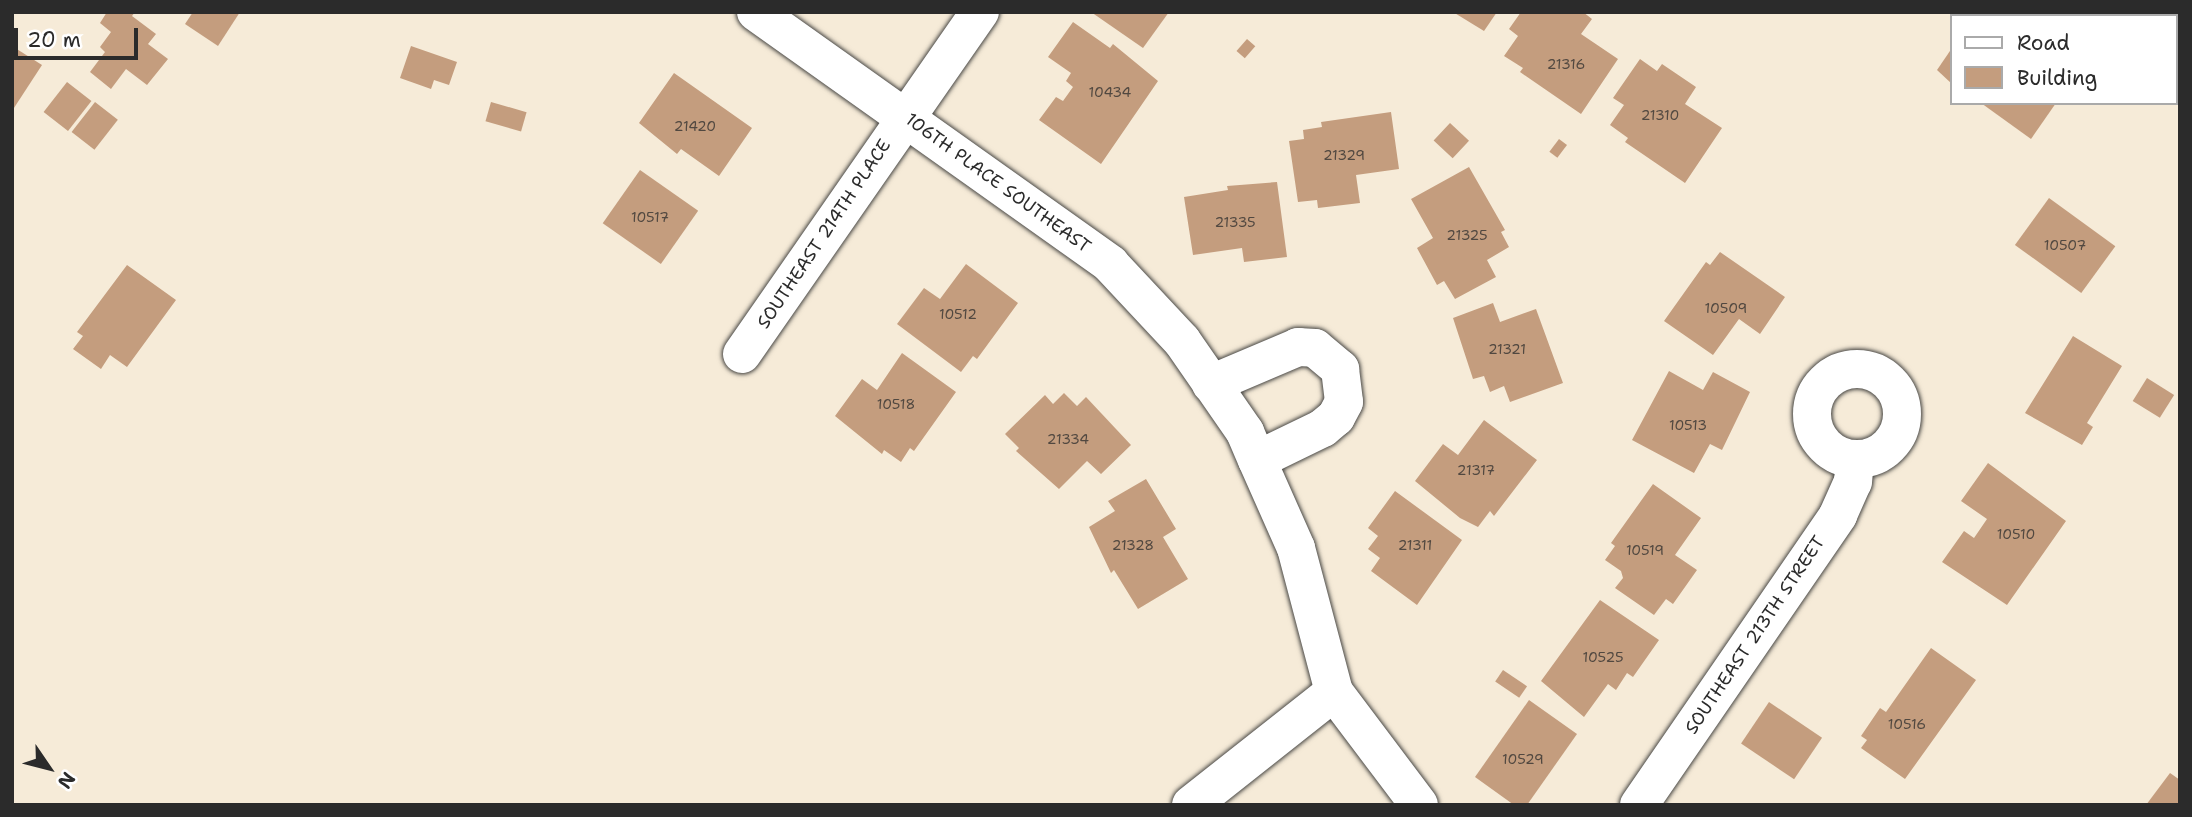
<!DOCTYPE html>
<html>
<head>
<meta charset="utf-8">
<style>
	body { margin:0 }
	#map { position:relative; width:2192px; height:817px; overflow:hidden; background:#f6ebd8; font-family:"Shantell Sans",sans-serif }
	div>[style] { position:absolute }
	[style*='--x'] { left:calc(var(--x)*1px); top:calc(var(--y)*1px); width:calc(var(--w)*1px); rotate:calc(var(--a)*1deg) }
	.building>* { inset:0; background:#c49d7e; transform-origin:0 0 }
	.roads { filter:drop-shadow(0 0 2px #494845) drop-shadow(0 0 2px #494845) }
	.minor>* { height:38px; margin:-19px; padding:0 19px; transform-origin:19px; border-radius:19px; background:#fff }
	.minor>.ring { margin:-19px; padding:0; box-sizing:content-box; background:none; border:38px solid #fff; border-radius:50% }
	span { translate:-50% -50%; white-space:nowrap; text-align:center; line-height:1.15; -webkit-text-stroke:7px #fff; paint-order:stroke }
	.number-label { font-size:14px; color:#514840 }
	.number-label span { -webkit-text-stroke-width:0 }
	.street-label { font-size:18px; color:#2b2b2b }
	.frame { position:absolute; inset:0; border:14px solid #2b2b2b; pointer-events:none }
	.legend { position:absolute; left:1950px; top:14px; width:228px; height:91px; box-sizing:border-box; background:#fff; border:2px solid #aaa; margin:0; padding:9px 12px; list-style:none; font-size:21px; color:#2b2b2b }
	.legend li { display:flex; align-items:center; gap:14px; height:35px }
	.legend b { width:35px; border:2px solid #aaa }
	.north { position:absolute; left:14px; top:733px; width:70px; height:70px; -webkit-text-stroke:5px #fff; paint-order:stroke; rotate:125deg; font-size:19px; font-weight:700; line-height:28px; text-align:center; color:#2b2b2b }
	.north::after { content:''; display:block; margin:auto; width:24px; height:32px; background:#2b2b2b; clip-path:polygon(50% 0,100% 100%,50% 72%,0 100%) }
	.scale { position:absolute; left:14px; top:28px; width:124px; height:32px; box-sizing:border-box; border:4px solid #2b2b2b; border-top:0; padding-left:9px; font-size:21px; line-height:24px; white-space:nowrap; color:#2b2b2b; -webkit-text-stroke:5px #fff; paint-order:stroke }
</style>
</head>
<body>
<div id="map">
	<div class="building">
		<div style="clip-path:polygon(107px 12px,135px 12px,132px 16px,156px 34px,148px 44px,168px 59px,147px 85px,126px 69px,111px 89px,90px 72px,105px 52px,100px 47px,111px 32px,100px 23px)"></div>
		<div style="clip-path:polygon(193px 12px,240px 12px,218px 46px,185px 24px)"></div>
		<div style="clip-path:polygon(1091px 12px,1169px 12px,1143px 48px)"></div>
		<div style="clip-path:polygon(1453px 12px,1497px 12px,1484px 31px)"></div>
		<div style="clip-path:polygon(1521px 12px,1583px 12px,1592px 19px,1581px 34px,1618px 59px,1581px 114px,1520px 72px,1523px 68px,1504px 56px,1518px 36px,1509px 29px)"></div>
		<div style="clip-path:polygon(1073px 22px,1110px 48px,1113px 44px,1158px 81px,1101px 164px,1039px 120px,1056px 97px,1063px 101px,1073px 87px,1066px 81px,1071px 73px,1048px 57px)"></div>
		<div style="left:1247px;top:39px;width:11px;height:16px;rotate:41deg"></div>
		<div style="clip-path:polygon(12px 46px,42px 65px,12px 111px)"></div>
		<div style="clip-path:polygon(411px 46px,457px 62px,449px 85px,434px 80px,431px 89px,400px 78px)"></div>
		<div style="clip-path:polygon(1952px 48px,1952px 84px,1937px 70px)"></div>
		<div style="clip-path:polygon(1640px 59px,1657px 71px,1662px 64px,1696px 87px,1685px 104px,1722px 128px,1685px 183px,1625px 142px,1628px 138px,1610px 125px,1624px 105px,1613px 98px)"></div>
		<div style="clip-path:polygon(674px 73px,752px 128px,719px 176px,681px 149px,677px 154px,639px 123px)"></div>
		<div style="left:67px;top:82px;width:31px;height:38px;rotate:38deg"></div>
		<div style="left:95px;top:102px;width:29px;height:38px;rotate:38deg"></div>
		<div style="left:491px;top:102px;width:37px;height:20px;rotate:16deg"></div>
		<div style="clip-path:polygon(1981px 103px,2056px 103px,2031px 139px)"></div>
		<div style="clip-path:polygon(1391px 112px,1399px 169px,1356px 175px,1360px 203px,1318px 208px,1317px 200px,1298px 202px,1289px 141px,1304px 139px,1303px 130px,1322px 127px,1321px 122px)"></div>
		<div style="left:1450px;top:123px;width:26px;height:24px;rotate:43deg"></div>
		<div style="left:1559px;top:139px;width:10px;height:16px;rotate:37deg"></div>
		<div style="clip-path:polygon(1469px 167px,1505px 230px,1501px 232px,1509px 247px,1487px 260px,1496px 277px,1455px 299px,1444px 281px,1437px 285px,1417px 248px,1433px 238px,1411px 199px)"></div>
		<div style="left:640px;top:170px;width:71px;height:65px;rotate:35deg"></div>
		<div style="clip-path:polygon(1277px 182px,1287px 257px,1244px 262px,1242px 248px,1193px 255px,1184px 197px,1228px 190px,1227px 186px)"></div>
		<div style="left:2049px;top:198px;width:82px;height:58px;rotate:36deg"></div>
		<div style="clip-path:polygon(1720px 252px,1785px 297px,1760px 334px,1739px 319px,1713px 355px,1664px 321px,1706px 262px,1710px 265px)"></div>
		<div style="clip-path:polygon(966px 264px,1018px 303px,977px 359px,973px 356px,961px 372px,897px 324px,924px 288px,940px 299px)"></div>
		<div style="clip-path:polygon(127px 265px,176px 300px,127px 367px,110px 355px,101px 369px,73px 349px,83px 336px,77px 332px)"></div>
		<div style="clip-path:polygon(1493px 303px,1500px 322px,1536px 309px,1563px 383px,1510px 402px,1504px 386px,1490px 392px,1484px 376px,1473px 379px,1453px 318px)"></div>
		<div style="clip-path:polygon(2073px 336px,2122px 366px,2087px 423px,2093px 427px,2082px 445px,2025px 413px)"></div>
		<div style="clip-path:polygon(902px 353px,956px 392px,914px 451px,910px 448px,901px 462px,884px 450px,882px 454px,835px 416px,862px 379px,877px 390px)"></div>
		<div style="clip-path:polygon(1669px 371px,1703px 390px,1713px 372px,1750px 392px,1722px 450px,1710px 444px,1694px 473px,1632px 440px)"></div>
		<div style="left:2147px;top:378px;width:32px;height:27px;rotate:32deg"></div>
		<div style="clip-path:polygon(1064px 393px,1077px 406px,1086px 397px,1131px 445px,1101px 474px,1087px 461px,1059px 489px,1016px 451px,1019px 448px,1005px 434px,1045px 395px,1053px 404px)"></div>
		<div style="clip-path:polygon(1484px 420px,1537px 460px,1494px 516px,1490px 511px,1478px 527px,1460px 518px,1415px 481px,1443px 444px,1458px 455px)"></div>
		<div style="clip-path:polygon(1988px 463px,2066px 521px,2007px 605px,1942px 562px,1964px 531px,1974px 538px,1987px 519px,1961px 501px)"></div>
		<div style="clip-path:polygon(1146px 479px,1176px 529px,1163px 537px,1188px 579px,1138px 609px,1114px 570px,1111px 573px,1089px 527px,1115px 511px,1108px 501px)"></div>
		<div style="clip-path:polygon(1653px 484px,1701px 518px,1675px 555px,1697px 570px,1673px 604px,1666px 599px,1654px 615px,1615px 588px,1623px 578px,1621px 571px,1605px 560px,1615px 546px,1611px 543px)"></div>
		<div style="clip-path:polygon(1395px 491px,1462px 540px,1417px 605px,1371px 571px,1380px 558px,1368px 549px,1378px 536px,1368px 528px)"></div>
		<div style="clip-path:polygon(1600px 600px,1659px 640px,1633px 677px,1627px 673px,1616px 690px,1608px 684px,1584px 717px,1541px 681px)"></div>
		<div style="clip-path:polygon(1931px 648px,1976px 680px,1905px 779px,1861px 748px,1867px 740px,1861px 736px,1880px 708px,1886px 712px)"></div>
		<div style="left:1503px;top:670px;width:29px;height:14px;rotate:34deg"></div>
		<div style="clip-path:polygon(1529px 700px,1577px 734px,1527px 805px,1514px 805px,1475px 777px)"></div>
		<div style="left:1769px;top:702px;width:64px;height:50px;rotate:34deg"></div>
		<div style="clip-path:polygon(2170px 773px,2180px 780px,2180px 805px,2146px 805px)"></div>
	</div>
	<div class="roads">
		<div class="minor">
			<div style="--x:756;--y:12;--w:435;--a:35.4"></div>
			<div style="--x:1110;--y:264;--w:105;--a:46.9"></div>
			<div style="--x:1182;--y:341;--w:111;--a:55.3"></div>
			<div style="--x:1245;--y:432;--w:30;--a:67"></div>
			<div style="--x:1257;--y:460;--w:96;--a:66.1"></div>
			<div style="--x:1296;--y:548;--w:149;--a:75.2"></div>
			<div style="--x:1334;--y:692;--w:141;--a:53"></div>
			<div style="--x:742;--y:354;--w:417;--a:-55.2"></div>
			<div class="ring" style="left:1812px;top:369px;width:52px;height:52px"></div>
			<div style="--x:1211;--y:384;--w:95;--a:-23"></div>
			<div style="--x:1298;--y:347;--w:17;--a:3"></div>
			<div style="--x:1315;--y:348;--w:33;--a:40"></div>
			<div style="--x:1340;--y:369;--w:33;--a:83"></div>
			<div style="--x:1344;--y:402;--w:17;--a:118"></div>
			<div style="--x:1336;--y:417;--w:17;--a:140"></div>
			<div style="--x:1323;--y:428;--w:73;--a:154.1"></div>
			<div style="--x:1191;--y:805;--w:182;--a:-38.3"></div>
			<div style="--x:1639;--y:805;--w:352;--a:-55.5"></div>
			<div style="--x:1838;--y:515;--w:36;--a:-66"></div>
			<div style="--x:1853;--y:482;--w:23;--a:-85"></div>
		</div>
	</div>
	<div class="number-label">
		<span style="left:1566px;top:64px">21316</span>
		<span style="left:1110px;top:92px">10434</span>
		<span style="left:1660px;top:115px">21310</span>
		<span style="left:695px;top:126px">21420</span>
		<span style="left:1344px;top:155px">21329</span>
		<span style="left:650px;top:217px">10517</span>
		<span style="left:1235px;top:222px">21335</span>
		<span style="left:1467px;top:235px">21325</span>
		<span style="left:2065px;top:245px">10507</span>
		<span style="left:1726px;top:308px">10509</span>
		<span style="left:958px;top:314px">10512</span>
		<span style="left:1507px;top:349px">21321</span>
		<span style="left:896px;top:404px">10518</span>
		<span style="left:1688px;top:425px">10513</span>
		<span style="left:1068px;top:439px">21334</span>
		<span style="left:1476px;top:470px">21317</span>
		<span style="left:2016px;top:534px">10510</span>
		<span style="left:1133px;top:545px">21328</span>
		<span style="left:1415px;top:545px">21311</span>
		<span style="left:1645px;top:550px">10519</span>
		<span style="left:1603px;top:657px">10525</span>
		<span style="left:1907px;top:724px">10516</span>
		<span style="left:1523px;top:759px">10529</span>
	</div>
	<div class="street-label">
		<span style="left:998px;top:183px;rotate:36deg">106TH PLACE SOUTHEAST</span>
		<span style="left:824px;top:234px;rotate:-56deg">SOUTHEAST 214TH PLACE</span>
		<span style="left:1755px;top:635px;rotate:-56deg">SOUTHEAST 213TH STREET</span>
	</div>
	<div class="frame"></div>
	<ul class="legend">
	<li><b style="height:9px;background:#fff"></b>Road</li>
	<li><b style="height:19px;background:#c49d7e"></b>Building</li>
	</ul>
	<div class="north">N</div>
	<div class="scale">20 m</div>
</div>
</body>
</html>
